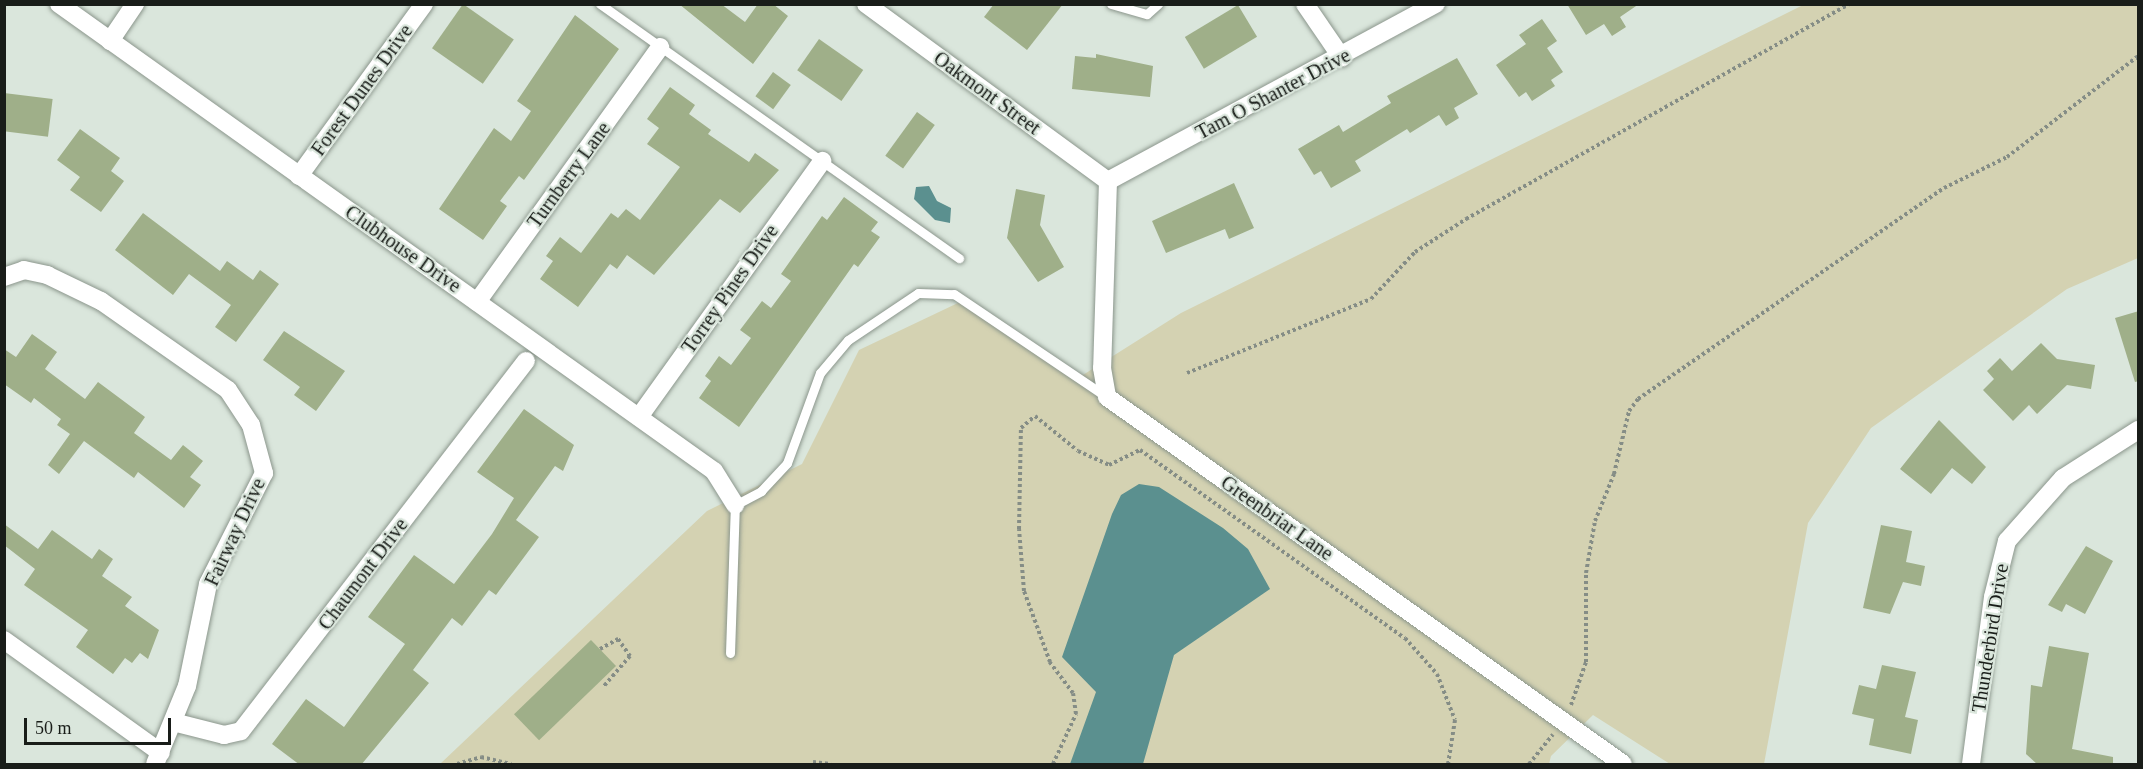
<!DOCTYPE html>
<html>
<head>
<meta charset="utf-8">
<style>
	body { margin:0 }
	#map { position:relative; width:2143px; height:769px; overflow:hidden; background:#dae6dc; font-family:"Times New Roman",serif }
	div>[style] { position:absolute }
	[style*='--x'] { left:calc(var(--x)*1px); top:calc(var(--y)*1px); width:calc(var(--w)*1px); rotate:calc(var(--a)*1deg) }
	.green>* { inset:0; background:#d4d2b2 }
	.water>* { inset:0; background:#5b908f }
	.building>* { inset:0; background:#9faf89; transform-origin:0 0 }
	.path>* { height:4px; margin-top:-2px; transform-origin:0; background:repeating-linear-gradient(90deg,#858d86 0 3px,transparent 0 6px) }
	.roads { filter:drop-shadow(0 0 2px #8b968c) drop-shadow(0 0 2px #8b968c) }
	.lane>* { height:9px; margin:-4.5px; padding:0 4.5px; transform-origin:4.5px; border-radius:4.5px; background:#fff }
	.street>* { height:18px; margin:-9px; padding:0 9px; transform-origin:9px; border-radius:9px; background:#fff }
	span { translate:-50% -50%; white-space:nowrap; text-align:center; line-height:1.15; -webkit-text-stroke:4.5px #dae6dc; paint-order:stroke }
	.street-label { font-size:20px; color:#191d19 }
	.frame { position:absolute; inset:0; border:6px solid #191d19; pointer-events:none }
	.scale { position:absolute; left:24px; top:718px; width:147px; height:27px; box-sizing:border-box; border:3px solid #191d19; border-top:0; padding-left:8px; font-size:18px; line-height:21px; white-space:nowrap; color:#191d19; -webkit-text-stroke:4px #dae6dc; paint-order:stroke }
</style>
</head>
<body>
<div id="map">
	<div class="green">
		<div style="clip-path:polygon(1803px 5px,2138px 5px,2138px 258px,2067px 289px,1871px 428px,1808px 523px,1764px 764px,1670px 764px,1593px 715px,1551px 756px,1549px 764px,440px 764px,707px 511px,802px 464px,859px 350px,960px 302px,1075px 380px,1181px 313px)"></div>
	</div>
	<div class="water">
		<div style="clip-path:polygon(929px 186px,937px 201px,951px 208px,950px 223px,935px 220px,914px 199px,916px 187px)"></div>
		<div style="clip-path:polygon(1139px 484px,1159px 487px,1223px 528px,1248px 549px,1270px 589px,1174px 655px,1143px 764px,1070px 764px,1096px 692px,1062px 657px,1112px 514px,1121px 495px)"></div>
	</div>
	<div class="building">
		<div style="left:463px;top:4px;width:62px;height:54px;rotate:35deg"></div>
		<div style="clip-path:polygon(679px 4px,721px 4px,745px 22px,758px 4px,773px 4px,788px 16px,753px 64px)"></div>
		<div style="clip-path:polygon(994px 4px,1063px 4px,1027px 50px,984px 17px)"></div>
		<div style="clip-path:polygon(1567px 4px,1639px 4px,1620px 17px,1626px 27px,1612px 36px,1604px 24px,1586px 35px)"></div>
		<div style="left:1238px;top:5px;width:37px;height:62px;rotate:59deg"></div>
		<div style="clip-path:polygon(575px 15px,619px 49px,524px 180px,519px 176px,500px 201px,507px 206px,483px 240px,439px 209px,494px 128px,511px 141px,531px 111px,517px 101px)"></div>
		<div style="clip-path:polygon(1542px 19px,1557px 41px,1547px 48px,1563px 72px,1551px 80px,1555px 86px,1532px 101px,1526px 92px,1519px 97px,1496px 65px,1526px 44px,1519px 35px)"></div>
		<div style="left:819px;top:39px;width:54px;height:38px;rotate:35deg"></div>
		<div style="clip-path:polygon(1096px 54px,1153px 66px,1150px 97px,1072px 89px,1075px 56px,1096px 58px)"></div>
		<div style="clip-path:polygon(1457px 58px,1478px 94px,1454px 108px,1459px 118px,1446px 126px,1439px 115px,1410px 133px,1407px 129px,1355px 161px,1361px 171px,1331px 188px,1321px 171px,1314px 175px,1298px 149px,1339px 125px,1343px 132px,1391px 103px,1387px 96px)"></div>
		<div style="left:773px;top:72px;width:22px;height:30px;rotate:36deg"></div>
		<div style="clip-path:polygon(670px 87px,695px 105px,689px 114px,711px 130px,708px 134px,749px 162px,755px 153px,779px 170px,740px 213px,720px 199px,654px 275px,627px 255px,617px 269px,610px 264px,578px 307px,540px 279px,553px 261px,546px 256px,560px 237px,581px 253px,611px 213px,618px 218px,626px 209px,640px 220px,680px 167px,647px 144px,659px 128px,647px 119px)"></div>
		<div style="left:4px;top:93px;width:49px;height:38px;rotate:7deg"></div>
		<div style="left:917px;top:112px;width:22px;height:54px;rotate:36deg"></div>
		<div style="clip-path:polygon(80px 129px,120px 158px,111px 171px,124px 181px,101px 212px,70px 190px,80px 177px,57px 160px)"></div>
		<div style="clip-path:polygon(1234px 183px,1254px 228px,1229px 239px,1225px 229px,1166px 253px,1152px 221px)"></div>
		<div style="clip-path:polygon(1016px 189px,1045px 195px,1040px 225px,1064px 267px,1038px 282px,1007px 238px)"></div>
		<div style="clip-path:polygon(844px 197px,878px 222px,871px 231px,880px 237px,858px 267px,854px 264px,739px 427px,699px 398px,711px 381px,705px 376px,719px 356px,731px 365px,751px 338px,740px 330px,762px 301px,771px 308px,791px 281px,781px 274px,822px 216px,827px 220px)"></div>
		<div style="clip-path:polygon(143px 213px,220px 271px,227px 261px,253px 280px,260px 270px,279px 284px,236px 342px,215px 327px,231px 305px,189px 274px,173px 295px,115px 250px)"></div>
		<div style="clip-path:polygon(2139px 311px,2139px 381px,2135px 382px,2115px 318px)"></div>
		<div style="clip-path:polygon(284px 331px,345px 371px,316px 411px,294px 395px,300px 387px,263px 360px)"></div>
		<div style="clip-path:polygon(32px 334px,57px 352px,45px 369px,85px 399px,98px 382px,145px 417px,134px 433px,171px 460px,183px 445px,203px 461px,190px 477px,201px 485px,184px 508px,138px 472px,134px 478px,84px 441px,59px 474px,48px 465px,70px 434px,57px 425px,61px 419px,34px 398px,31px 403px,4px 384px,4px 349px,16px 357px)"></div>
		<div style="clip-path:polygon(2041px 343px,2057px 359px,2095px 365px,2091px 389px,2067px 385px,2037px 414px,2029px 405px,2013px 421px,1983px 390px,1994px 379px,1987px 371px,2000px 358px,2012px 371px)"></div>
		<div style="clip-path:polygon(524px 409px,574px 445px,563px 471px,555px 466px,516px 520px,539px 537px,496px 595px,489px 590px,462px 626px,452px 618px,413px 670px,429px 683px,361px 765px,300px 765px,272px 744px,306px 699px,344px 727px,405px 644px,368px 617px,414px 555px,454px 584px,492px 534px,514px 498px,477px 472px)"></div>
		<div style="clip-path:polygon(1939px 420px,1986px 467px,1972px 484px,1952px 468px,1931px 494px,1900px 469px)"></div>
		<div style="clip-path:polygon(4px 524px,38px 549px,52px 530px,92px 559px,99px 549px,113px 559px,102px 576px,132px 597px,125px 606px,159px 630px,148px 659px,140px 653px,132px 663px,125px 658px,113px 674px,76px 647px,88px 630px,24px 585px,35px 569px,4px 545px)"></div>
		<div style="clip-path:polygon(1881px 525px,1912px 531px,1906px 562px,1925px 566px,1921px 586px,1903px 582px,1890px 614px,1863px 608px)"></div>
		<div style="clip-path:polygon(2086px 546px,2113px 561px,2085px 614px,2066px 604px,2062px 612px,2048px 605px)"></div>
		<div style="left:591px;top:640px;width:36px;height:107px;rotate:46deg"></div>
		<div style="clip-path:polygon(2049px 646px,2089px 653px,2072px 749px,2113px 757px,2113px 765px,2038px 765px,2026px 754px,2031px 685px,2042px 687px)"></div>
		<div style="clip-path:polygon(1882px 665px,1916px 672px,1905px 717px,1918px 720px,1911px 754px,1869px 745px,1874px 719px,1852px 714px,1859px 685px,1876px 689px)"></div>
	</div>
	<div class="path">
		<div style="--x:1187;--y:373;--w:198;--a:-21.9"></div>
		<div style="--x:1371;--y:299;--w:64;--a:-46.9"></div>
		<div style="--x:1415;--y:252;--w:61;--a:-32.9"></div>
		<div style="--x:1466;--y:219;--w:439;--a:-29.3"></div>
		<div style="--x:600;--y:649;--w:21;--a:-29"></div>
		<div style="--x:618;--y:639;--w:21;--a:55"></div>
		<div style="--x:630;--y:656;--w:40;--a:131"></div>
		<div style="--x:1571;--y:705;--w:46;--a:-70.8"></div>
		<div style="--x:1586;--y:662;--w:89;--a:-90"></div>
		<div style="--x:1586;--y:573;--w:53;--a:-80.2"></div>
		<div style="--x:1595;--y:521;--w:51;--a:-68"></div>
		<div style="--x:1614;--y:474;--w:65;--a:-76.6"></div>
		<div style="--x:1629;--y:411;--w:15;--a:-53"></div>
		<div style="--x:1638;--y:399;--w:372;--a:-34.6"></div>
		<div style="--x:1944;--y:188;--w:70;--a:-26.2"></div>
		<div style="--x:2007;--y:157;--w:165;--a:-37.6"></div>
		<div style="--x:813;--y:762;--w:18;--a:6"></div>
		<div style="--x:457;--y:764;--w:25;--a:-16"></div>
		<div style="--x:481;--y:757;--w:31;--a:13"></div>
		<div style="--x:1053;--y:764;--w:55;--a:-65.3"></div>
		<div style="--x:1076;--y:714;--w:21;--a:-98"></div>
		<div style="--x:1073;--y:693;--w:39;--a:-127"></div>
		<div style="--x:1050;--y:662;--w:76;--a:-110.1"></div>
		<div style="--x:1024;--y:591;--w:62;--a:-94.6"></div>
		<div style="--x:1019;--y:529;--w:101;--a:-88.9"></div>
		<div style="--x:1021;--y:428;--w:18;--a:-41"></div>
		<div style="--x:1035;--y:416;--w:55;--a:39.1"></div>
		<div style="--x:1078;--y:451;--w:34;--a:24"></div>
		<div style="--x:1109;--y:465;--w:34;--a:-26"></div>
		<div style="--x:1140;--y:450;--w:325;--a:35.4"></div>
		<div style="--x:1405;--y:638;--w:48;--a:48.4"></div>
		<div style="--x:1437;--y:674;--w:49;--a:68.6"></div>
		<div style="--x:1455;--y:720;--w:45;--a:99"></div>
		<div style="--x:1529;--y:764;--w:38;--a:-51"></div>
	</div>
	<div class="roads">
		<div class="lane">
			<div style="--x:600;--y:4;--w:440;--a:35.3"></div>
			<div style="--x:1111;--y:4;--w:37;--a:16"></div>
			<div style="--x:1147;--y:14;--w:15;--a:-42"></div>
			<div style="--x:730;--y:653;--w:148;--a:-88.1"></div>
			<div style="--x:735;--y:505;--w:30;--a:-28"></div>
			<div style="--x:761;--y:491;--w:38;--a:-47"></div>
			<div style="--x:787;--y:463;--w:96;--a:-69.9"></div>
			<div style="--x:820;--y:373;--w:43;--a:-49.7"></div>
			<div style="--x:848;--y:340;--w:84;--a:-33.9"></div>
			<div style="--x:918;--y:293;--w:36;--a:2"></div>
			<div style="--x:954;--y:294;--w:182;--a:34"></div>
		</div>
		<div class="street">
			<div style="--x:59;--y:4;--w:804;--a:35.49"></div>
			<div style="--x:714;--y:471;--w:40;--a:58"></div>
			<div style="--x:866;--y:4;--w:300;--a:36.2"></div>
			<div style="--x:1305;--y:4;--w:65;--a:55.6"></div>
			<div style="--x:110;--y:41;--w:45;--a:-56"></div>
			<div style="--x:299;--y:176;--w:213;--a:-54"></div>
			<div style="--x:1108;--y:181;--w:187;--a:91.8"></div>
			<div style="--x:1102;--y:368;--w:29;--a:80"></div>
			<div style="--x:1107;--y:397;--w:633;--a:35.42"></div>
			<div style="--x:1108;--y:181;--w:373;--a:-28.4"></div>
			<div style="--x:4;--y:277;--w:21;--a:-19"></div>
			<div style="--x:24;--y:270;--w:24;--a:12"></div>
			<div style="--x:47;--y:275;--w:60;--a:25.7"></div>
			<div style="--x:101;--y:301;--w:155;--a:35"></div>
			<div style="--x:228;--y:390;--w:42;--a:56.7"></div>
			<div style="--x:251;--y:425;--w:50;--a:74.8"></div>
			<div style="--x:264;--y:473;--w:124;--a:116.8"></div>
			<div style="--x:208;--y:584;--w:104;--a:101.6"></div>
			<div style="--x:187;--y:686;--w:84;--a:112.3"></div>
			<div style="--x:477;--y:302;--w:314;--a:-54.3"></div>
			<div style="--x:639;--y:417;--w:315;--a:-54.4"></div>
			<div style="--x:4;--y:640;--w:193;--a:35.7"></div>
			<div style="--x:173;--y:722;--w:53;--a:14.3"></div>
			<div style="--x:224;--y:735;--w:17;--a:-13"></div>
			<div style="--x:241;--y:731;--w:467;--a:-52.4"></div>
			<div style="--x:1971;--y:764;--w:168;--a:-82.5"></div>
			<div style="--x:1993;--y:597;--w:58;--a:-76"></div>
			<div style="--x:2007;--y:541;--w:84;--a:-48.4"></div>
			<div style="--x:2063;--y:478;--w:89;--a:-32.6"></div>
		</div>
	</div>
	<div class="street-label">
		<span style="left:362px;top:90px;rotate:-54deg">Forest Dunes Drive</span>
		<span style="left:987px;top:93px;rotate:36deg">Oakmont Street</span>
		<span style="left:1273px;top:94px;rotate:-28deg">Tam O Shanter Drive</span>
		<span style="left:569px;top:175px;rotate:-54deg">Turnberry Lane</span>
		<span style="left:403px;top:249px;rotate:35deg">Clubhouse Drive</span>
		<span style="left:730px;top:289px;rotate:-55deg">Torrey Pines Drive</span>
		<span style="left:1277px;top:518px;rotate:35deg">Greenbriar Lane</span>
		<span style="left:235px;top:532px;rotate:-65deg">Fairway Drive</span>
		<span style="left:363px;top:574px;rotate:-53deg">Chaumont Drive</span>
		<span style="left:1990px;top:638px;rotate:-81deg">Thunderbird Drive</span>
	</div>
	<div class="frame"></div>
	<div class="scale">50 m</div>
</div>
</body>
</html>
